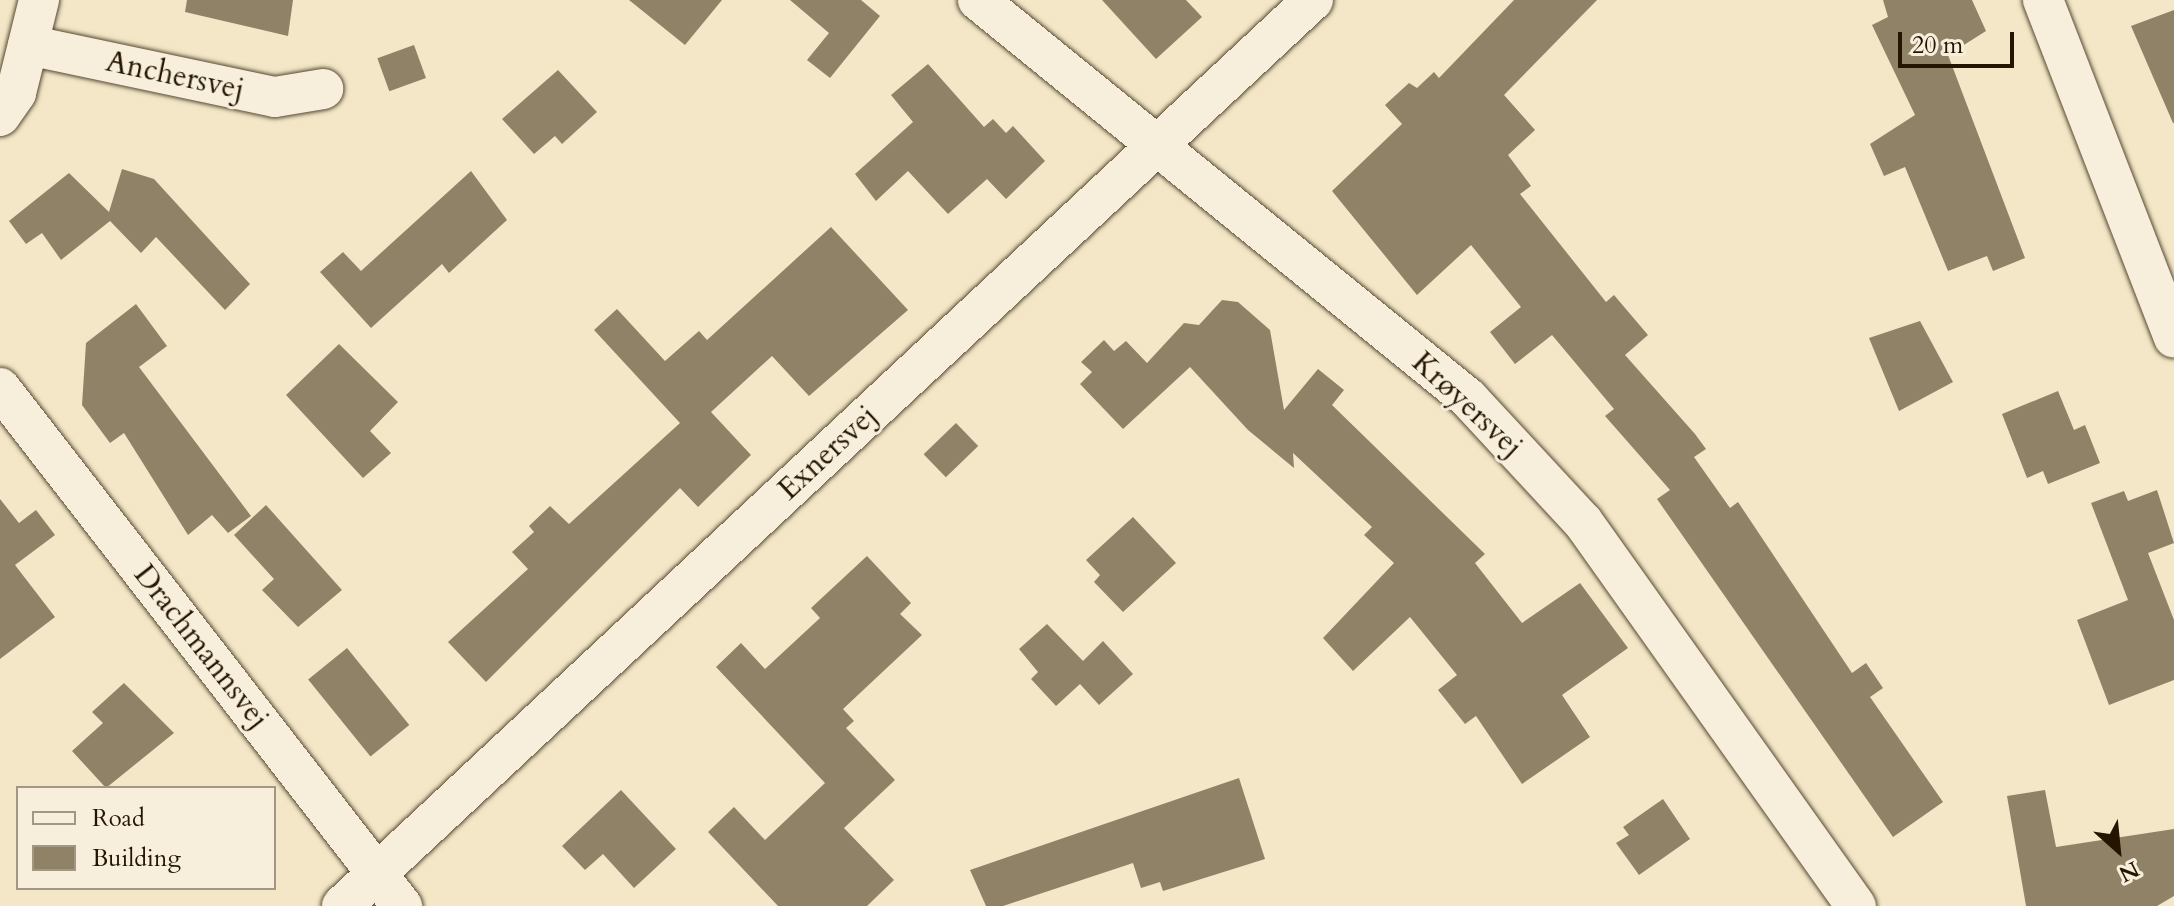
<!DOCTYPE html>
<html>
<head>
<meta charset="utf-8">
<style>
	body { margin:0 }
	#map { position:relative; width:2174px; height:906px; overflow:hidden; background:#f3e7c7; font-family:Cardo,serif }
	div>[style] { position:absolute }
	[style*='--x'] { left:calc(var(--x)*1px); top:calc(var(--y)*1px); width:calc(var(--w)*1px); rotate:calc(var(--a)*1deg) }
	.building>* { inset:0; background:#908267; transform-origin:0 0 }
	.roads { filter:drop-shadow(0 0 2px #584932) drop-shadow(0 0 2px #584932) }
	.minor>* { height:40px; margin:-20px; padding:0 20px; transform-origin:20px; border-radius:20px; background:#f7efdb }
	span { translate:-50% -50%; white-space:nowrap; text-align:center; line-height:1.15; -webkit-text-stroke:6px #f7efdb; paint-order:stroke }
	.street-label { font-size:30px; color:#241400 }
	.legend { position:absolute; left:16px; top:786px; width:260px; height:104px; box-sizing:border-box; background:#f7efdb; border:2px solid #a39783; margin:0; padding:10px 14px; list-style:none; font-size:24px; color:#241400 }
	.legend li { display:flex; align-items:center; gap:16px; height:40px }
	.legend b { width:40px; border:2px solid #a39783 }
	.north { position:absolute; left:2078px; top:810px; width:80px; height:80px; -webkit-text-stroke:6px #f7efdb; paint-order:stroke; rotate:153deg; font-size:22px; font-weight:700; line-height:32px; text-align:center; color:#241400 }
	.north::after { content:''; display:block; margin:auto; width:28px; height:36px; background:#241400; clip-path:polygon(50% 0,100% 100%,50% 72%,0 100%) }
	.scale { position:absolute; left:1898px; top:32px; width:116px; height:36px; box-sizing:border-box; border:4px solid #241400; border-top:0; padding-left:10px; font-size:24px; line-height:28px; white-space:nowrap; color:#241400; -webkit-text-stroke:6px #f7efdb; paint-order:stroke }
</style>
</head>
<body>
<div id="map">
	<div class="building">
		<div style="clip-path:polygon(187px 0,293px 0,288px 36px,185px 12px)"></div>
		<div style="clip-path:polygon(629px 0,722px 0,685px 45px)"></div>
		<div style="clip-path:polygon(790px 0,861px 0,880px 16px,830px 78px,807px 60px,829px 33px)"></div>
		<div style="clip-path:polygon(1102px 0,1186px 0,1202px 17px,1156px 59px)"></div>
		<div style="clip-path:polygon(1514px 0,1597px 0,1504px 95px,1535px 130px,1508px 155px,1531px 186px,1520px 194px,1606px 302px,1614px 295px,1648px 335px,1625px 355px,1695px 434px,1706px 449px,1694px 457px,1730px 508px,1738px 502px,1852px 673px,1866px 663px,1883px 688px,1870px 697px,1943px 802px,1893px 837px,1657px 499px,1670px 490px,1605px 416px,1614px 409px,1552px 335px,1515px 364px,1490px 332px,1521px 307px,1471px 245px,1417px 295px,1332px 191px,1402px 124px,1385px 105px,1409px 83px,1417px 88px,1434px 72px,1439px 78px)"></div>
		<div style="clip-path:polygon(1883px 0,1972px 0,1986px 31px,1948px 55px,2025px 258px,1993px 271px,1987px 256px,1948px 271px,1905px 167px,1884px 176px,1870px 144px,1915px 115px,1872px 25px,1888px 17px)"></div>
		<div style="clip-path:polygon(2174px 10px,2174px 123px,2173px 123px,2131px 26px)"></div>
		<div style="left:414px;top:45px;width:35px;height:39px;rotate:70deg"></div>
		<div style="clip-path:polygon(928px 64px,984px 127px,993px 119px,1006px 133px,1013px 126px,1045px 161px,1006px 199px,987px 179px,948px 214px,908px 171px,876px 201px,855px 174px,913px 122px,891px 95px)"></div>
		<div style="clip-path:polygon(558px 70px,597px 112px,562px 144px,555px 136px,534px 154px,502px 119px)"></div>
		<div style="clip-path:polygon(122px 169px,154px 179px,250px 284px,225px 310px,156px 237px,141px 253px,110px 221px,61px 260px,42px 233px,26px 244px,9px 221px,69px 173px,109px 212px)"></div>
		<div style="clip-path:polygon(471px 171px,507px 220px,449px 273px,442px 264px,371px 328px,320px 272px,343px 252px,361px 271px)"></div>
		<div style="clip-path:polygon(831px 227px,908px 310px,809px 396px,772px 356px,711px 412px,751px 455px,698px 507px,680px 488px,486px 682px,448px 642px,528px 569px,512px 552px,534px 532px,529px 526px,550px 506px,569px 524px,680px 423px,594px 330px,617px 309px,665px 361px,699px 331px,707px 340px)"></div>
		<div style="clip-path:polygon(1222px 300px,1238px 302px,1270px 330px,1284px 410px,1318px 369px,1344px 390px,1332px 405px,1485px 554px,1475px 563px,1522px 623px,1580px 583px,1628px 648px,1562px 695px,1590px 737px,1522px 784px,1476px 716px,1465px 724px,1438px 690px,1457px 675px,1410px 617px,1353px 671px,1323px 638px,1394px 563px,1364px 535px,1372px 527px,1293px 453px,1294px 468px,1248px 430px,1190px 367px,1123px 429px,1080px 384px,1092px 372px,1081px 362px,1104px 340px,1114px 351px,1126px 341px,1147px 363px,1184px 323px,1199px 325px)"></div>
		<div style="clip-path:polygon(136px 304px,167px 346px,139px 367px,251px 516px,228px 533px,212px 515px,188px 535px,124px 433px,110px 443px,82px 405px,86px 343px)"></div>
		<div style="clip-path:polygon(1920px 321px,1953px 382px,1899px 411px,1869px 338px)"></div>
		<div style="clip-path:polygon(339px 344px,398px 402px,370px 431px,391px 453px,363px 478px,286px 395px)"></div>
		<div style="clip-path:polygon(2058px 391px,2074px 430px,2085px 425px,2100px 463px,2048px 484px,2043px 471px,2027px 478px,2002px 414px)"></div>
		<div style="left:956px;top:423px;width:32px;height:45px;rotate:46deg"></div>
		<div style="clip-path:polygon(2157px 490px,2174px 543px,2148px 553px,2174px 620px,2174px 680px,2109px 705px,2077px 620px,2128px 600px,2091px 503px,2124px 491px,2128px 501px)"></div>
		<div style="clip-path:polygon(0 499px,19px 523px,36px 510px,55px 535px,15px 565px,55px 617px,0 659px)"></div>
		<div style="clip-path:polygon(266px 505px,342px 590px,298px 627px,262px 590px,274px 579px,234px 535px)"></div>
		<div style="clip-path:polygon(1133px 517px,1176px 563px,1123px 612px,1094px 582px,1100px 575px,1086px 560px)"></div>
		<div style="clip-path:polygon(867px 556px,911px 603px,900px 614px,922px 635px,843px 709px,854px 721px,846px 728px,895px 780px,844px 828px,894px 880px,867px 906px,778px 906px,708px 832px,734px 807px,765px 840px,825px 783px,716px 667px,741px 643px,765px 669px,820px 618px,811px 608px)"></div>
		<div style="clip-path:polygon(1047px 624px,1083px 661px,1103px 641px,1133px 674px,1099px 705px,1080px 684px,1056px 706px,1031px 679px,1038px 672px,1019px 649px)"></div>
		<div style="left:347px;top:648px;width:99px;height:50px;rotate:51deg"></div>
		<div style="clip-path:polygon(124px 683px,174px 733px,106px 788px,72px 751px,103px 723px,92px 712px)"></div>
		<div style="clip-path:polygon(1239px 778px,1265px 859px,1163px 891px,1160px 882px,1141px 888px,1133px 863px,1003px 906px,986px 906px,970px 870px)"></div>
		<div style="clip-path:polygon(621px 790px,676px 849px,634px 888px,603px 854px,585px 870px,562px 846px)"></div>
		<div style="clip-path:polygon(2045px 790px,2056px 847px,2174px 829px,2174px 896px,2157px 906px,2026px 906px,2007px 796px)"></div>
		<div style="clip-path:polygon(1663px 799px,1690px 839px,1639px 875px,1616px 843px,1629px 835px,1623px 827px)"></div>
	</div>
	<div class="roads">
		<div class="minor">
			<div style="--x:978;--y:0;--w:631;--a:39.09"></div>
			<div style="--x:1468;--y:398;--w:169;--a:47.2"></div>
			<div style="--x:1583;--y:522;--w:471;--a:54.6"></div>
			<div style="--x:2043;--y:0;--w:362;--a:68.8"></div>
			<div style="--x:28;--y:45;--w:252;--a:11.9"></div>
			<div style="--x:275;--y:97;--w:49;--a:-9.5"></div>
			<div style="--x:0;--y:116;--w:28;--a:-55"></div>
			<div style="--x:16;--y:93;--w:96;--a:-76.1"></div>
			<div style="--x:0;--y:388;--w:656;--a:52.19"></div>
			<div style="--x:342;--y:906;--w:1328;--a:-43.02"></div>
		</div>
	</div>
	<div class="street-label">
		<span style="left:175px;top:76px;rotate:12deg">Anchersvej</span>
		<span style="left:1467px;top:405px;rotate:43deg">Krøyersvej</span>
		<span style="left:828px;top:453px;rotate:-43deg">Exnersvej</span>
		<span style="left:201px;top:647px;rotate:52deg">Drachmannsvej</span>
	</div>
	<ul class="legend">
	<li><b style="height:10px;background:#f7efdb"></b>Road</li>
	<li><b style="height:22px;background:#908267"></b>Building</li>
	</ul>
	<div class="north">N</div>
	<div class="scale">20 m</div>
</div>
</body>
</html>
